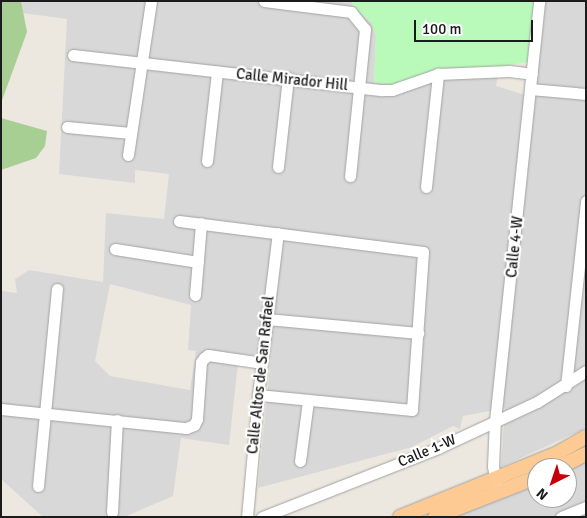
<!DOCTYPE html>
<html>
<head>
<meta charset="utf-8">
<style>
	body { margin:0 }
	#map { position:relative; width:587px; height:518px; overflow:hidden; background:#ede8df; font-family:Signika,sans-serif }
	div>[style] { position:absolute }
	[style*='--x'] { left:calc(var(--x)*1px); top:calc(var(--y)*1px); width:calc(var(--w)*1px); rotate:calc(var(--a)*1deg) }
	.residential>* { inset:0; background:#d9d8d8 }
	.forest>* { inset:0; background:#a7ce93 }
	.park>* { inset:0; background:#b9faba }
	.roads { filter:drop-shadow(0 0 1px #a2a2a2) drop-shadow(0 0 1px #a2a2a2) }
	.minor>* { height:11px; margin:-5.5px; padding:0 5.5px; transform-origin:5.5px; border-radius:5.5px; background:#fff }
	.major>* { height:14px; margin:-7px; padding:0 7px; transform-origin:7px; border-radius:7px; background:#feca93 }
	span { translate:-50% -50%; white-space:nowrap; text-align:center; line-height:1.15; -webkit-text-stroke:4.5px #fff; paint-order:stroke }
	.street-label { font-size:15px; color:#1b1b1b }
	.frame { position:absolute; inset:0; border:2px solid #1b1b1b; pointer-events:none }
	.north { position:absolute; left:527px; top:458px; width:50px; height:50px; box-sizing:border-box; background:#fff; border:1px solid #a4a4a4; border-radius:50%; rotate:221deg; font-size:14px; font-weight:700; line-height:20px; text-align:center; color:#1b1b1b }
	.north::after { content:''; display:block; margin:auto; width:18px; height:22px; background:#c5000b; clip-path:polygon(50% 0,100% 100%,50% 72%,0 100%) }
	.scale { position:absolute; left:414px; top:20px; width:119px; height:22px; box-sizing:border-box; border:2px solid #1b1b1b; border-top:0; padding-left:6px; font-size:15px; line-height:18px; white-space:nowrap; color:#1b1b1b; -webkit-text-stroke:4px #fff; paint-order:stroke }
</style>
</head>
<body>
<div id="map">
	<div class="residential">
		<div style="clip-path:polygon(evenodd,21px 1px,352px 1px,352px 6px,371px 22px,376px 36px,374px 83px,499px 68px,496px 86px,535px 98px,546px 1px,586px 1px,586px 428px,501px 467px,505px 408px,463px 416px,460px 429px,453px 426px,412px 447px,258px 488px,271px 357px,239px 354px,229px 445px,181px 438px,173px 496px,124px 517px,43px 517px,1px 479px,1px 291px,17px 293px,15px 279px,29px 270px,103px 282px,106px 213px,164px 219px,169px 174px,135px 170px,135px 183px,59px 174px,67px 19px,23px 13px,21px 1px,110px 284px,191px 305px,188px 350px,196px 351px,190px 390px,110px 376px,95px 361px,110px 284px)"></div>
		<div style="clip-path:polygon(586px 457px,586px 517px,443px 517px,537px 477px,537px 498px,567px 498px,567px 468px)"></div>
	</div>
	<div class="forest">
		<div style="clip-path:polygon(1px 1px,21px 1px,27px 32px,1px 103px)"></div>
		<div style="clip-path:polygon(1px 118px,47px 131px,45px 146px,36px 158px,1px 170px)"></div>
	</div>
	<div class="park">
		<div style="clip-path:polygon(352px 1px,539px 1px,533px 61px,401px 85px,374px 83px,376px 36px,371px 22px,352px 6px)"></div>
	</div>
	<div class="roads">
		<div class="minor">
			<div style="--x:264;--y:1;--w:88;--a:7.2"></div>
			<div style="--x:351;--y:12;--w:22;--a:51"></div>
			<div style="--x:365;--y:29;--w:148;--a:95.8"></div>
			<div style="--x:73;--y:55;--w:311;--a:6.5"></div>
			<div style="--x:382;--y:90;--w:10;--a:0"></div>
			<div style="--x:392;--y:90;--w:49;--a:-19.2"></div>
			<div style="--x:438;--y:74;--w:71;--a:-2.4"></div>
			<div style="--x:509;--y:71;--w:23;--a:7"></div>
			<div style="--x:530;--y:89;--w:56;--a:5.1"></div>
			<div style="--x:67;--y:127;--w:64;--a:5.4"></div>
			<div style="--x:128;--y:155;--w:156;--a:-81.5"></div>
			<div style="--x:207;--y:161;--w:90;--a:-83.6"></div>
			<div style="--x:278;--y:167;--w:90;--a:-83.6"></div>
			<div style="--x:426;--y:187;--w:114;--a:-83.9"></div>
			<div style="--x:179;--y:221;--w:246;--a:7.2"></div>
			<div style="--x:423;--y:252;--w:158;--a:94"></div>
			<div style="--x:412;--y:410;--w:155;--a:-174.4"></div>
			<div style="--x:115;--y:249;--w:84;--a:8.9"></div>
			<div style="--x:195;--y:295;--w:72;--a:-85.2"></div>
			<div style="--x:267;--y:319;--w:152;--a:5.3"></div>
			<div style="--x:566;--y:386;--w:186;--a:-83.8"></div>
			<div style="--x:1;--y:409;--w:186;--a:5.9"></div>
			<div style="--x:186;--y:428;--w:9;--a:-21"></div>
			<div style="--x:194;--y:425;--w:7;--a:-63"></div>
			<div style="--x:197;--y:419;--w:57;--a:-86"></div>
			<div style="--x:201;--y:362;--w:5;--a:-53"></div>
			<div style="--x:204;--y:358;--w:5;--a:-37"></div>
			<div style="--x:208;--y:355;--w:55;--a:8.4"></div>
			<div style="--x:300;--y:461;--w:61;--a:-82.4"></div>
			<div style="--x:38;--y:486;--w:198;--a:-84.5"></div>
			<div style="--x:497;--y:487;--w:21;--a:-101"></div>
			<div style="--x:493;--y:466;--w:45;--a:-87.5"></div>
			<div style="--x:495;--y:421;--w:422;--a:-84"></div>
			<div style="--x:112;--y:512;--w:92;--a:-86.9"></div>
			<div style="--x:247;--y:517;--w:122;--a:-84.8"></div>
			<div style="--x:258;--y:395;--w:163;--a:-83"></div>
			<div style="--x:262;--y:517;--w:189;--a:-21.4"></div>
			<div style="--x:438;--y:448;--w:109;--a:-24.9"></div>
			<div style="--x:537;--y:402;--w:58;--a:-32.3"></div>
			<div style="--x:561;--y:517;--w:27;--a:-22"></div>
		</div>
		<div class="major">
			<div style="--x:558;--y:468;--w:31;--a:-27"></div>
			<div style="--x:400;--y:517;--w:168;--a:-22"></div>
			<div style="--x:556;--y:454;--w:34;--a:-30"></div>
			<div style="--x:435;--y:517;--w:110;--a:-21.4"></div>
		</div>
	</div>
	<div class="street-label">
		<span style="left:292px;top:80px;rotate:6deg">Calle Mirador Hill</span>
		<span style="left:515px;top:247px;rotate:-84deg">Calle 4-W</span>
		<span style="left:261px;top:375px;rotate:-84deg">Calle Altos de San Rafael</span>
		<span style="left:427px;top:451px;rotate:-23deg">Calle 1-W</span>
	</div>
	<div class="frame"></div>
	<div class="north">N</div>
	<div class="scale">100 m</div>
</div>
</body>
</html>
